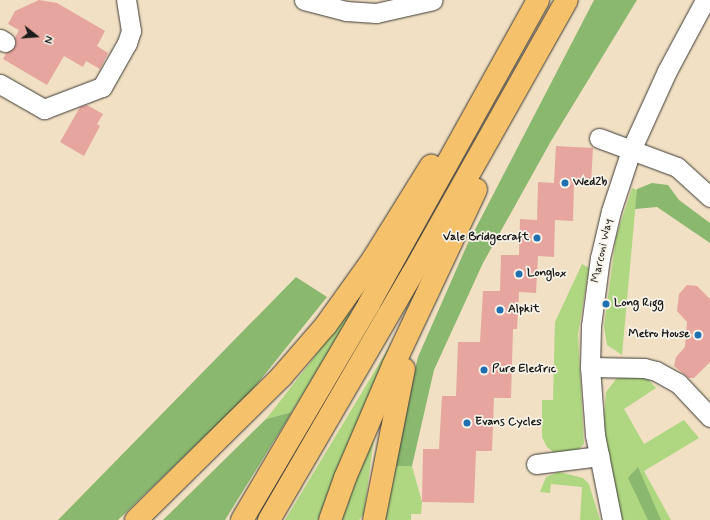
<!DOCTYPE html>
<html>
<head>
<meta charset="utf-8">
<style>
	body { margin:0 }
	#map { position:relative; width:710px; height:520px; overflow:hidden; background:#f1e0c3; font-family:Mynerve,sans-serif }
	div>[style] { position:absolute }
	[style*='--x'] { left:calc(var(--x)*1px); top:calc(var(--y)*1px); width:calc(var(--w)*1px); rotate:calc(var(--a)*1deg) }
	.green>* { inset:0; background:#afd781 }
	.forest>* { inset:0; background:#8bb86f }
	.building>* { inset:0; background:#e6a59e }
	.roads { filter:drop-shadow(0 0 1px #3c3935) drop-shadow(0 0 1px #3c3935) }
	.minor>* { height:19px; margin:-9.5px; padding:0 9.5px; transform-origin:9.5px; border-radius:9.5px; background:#fff }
	.highway>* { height:22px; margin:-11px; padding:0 11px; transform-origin:11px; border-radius:11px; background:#f5c16b }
	.dots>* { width:11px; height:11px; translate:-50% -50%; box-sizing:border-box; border:2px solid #f7f3e8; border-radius:50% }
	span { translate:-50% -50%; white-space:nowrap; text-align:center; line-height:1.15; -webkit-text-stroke:3.5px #f7f3e8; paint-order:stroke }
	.poi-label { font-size:12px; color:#1c1c1c; font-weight:700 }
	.left { translate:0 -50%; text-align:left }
	.right { translate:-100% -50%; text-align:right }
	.street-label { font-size:12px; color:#1c1c1c }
	.north { position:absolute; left:16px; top:16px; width:40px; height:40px; -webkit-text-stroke:3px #f7f3e8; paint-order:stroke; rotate:107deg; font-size:11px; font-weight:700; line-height:16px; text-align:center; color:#1c1c1c }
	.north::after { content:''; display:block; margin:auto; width:14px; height:18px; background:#1c1c1c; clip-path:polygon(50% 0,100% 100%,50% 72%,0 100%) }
</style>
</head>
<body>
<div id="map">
	<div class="green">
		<div style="clip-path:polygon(632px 188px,637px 190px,622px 355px,607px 345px,604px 326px,616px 237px)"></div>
		<div style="clip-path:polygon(582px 264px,589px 268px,578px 334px,584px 444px,578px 450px,556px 454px,547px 447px,542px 437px,542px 400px,553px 400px,555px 322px)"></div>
		<div style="clip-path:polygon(347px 311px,352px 314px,292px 412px,266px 419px,310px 363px)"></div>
		<div style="clip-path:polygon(391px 344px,391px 350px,318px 520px,285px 520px)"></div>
		<div style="clip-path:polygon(629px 375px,647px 378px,656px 388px,624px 409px,644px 444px,684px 420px,699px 438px,644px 471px,671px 520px,621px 520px,609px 477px,604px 418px,606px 392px,616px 379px)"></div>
		<div style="clip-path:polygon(374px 437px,364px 513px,359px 520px,342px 520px,368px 445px)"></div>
		<div style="clip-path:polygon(391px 466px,412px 466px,422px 502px,421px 514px,411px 514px,411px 520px,384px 520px)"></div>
		<div style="clip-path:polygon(559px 472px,583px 478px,589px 484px,600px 520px,580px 520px,582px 487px,551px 484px,550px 493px,540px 492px,546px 477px)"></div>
	</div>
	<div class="forest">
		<div style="clip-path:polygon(594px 0,637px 0,551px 141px,483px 263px,434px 370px,412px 466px,391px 466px,418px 357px,467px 245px)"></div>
		<div style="clip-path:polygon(652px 183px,668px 185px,679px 200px,710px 223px,710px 243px,657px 207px,635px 209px,637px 189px)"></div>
		<div style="clip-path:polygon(296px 277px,327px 297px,249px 394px,118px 520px,58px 520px)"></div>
		<div style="clip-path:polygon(292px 412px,225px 520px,163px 520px,266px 419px)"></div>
		<div style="clip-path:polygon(638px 467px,661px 520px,648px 520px,628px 478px)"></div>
	</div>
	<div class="building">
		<div style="clip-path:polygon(39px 0,57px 3px,105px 31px,97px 46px,108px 53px,100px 69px,86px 61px,83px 67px,64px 56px,47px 85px,3px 59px,6px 53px,14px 48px,16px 43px,15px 38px,19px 30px,8px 24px,15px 11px)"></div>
		<div style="clip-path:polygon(87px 105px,103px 114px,97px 124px,100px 126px,84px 156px,60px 142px,80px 107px)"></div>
		<div style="clip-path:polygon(556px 146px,593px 148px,591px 184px,574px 184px,573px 221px,555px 220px,554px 257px,538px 256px,536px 293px,519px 292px,517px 329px,513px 329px,511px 398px,494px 398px,492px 451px,476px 451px,474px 503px,422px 502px,423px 449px,439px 449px,442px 396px,456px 396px,458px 342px,480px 342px,483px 291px,500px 291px,501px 255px,519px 255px,520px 219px,537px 220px,538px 182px,554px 183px)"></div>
		<div style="clip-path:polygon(687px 285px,697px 286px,710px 299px,710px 362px,694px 378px,689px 378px,674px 366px,676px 357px,685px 347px,687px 322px,677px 311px,679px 294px)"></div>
	</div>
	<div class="roads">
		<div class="minor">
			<div style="--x:304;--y:0;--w:43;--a:14.7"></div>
			<div style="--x:346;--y:11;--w:30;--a:4"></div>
			<div style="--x:376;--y:13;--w:58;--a:-12.8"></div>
			<div style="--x:0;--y:39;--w:6;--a:31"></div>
			<div style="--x:0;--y:84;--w:51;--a:29.6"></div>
			<div style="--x:44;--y:109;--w:62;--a:-20.8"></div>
			<div style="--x:102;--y:87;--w:51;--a:-60.4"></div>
			<div style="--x:127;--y:43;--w:13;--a:-72"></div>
			<div style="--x:131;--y:31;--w:31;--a:-99"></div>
			<div style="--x:599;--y:138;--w:83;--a:20.4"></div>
			<div style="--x:677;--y:167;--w:45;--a:42.3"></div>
			<div style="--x:590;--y:367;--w:54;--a:1.1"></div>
			<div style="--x:644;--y:368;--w:12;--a:14"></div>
			<div style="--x:656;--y:371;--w:25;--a:29"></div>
			<div style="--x:678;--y:383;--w:47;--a:46.7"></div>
			<div style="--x:536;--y:464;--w:64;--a:-7.2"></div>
			<div style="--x:612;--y:520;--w:87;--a:-101.3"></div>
			<div style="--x:595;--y:435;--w:68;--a:-94.2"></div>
			<div style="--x:590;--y:367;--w:41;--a:-88.6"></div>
			<div style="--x:591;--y:326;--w:69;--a:-82.5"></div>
			<div style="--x:600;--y:258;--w:48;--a:-76.8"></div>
			<div style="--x:611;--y:211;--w:64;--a:-71.8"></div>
			<div style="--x:631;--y:150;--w:87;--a:-65.5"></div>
			<div style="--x:667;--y:71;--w:81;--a:-61.8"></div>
		</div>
		<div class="highway">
			<div style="--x:136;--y:520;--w:204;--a:-44.6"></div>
			<div style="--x:281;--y:377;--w:69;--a:-49.1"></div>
			<div style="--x:326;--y:325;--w:81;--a:-54.5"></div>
			<div style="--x:373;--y:259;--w:110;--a:-58.1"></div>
			<div style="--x:242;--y:520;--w:251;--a:-59.5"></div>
			<div style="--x:369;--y:304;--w:348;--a:-60.9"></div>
			<div style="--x:269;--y:520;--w:304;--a:-59.8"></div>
			<div style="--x:422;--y:257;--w:295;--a:-60.6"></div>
			<div style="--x:330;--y:520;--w:45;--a:-70.3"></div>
			<div style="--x:345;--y:478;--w:122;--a:-66.8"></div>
			<div style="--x:393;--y:366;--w:195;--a:-64.8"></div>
			<div style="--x:374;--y:520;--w:154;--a:-78.8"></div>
		</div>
	</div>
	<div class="dots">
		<div style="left:565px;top:183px;background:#1f6fb2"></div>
		<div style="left:537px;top:238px;background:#1f6fb2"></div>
		<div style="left:519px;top:274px;background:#1f6fb2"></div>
		<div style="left:606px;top:304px;background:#1f6fb2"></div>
		<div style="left:500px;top:310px;background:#1f6fb2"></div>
		<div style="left:698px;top:335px;background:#1f6fb2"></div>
		<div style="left:484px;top:370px;background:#1f6fb2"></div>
		<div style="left:467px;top:423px;background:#1f6fb2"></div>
	</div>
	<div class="poi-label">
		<span class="left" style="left:573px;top:183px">Wed2b</span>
		<span class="right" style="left:529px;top:238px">Vale Bridgecraft</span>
		<span class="left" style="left:527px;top:274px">Longlox</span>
		<span class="left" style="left:614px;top:304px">Long Rigg</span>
		<span class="left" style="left:508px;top:310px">Alpkit</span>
		<span class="right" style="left:690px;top:335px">Metro House</span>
		<span class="left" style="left:492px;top:370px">Pure Electric</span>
		<span class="left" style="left:475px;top:423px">Evans Cycles</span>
	</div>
	<div class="street-label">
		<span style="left:603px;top:251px;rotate:-78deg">Marconi Way</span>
	</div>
	<div class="north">N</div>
</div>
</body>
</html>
